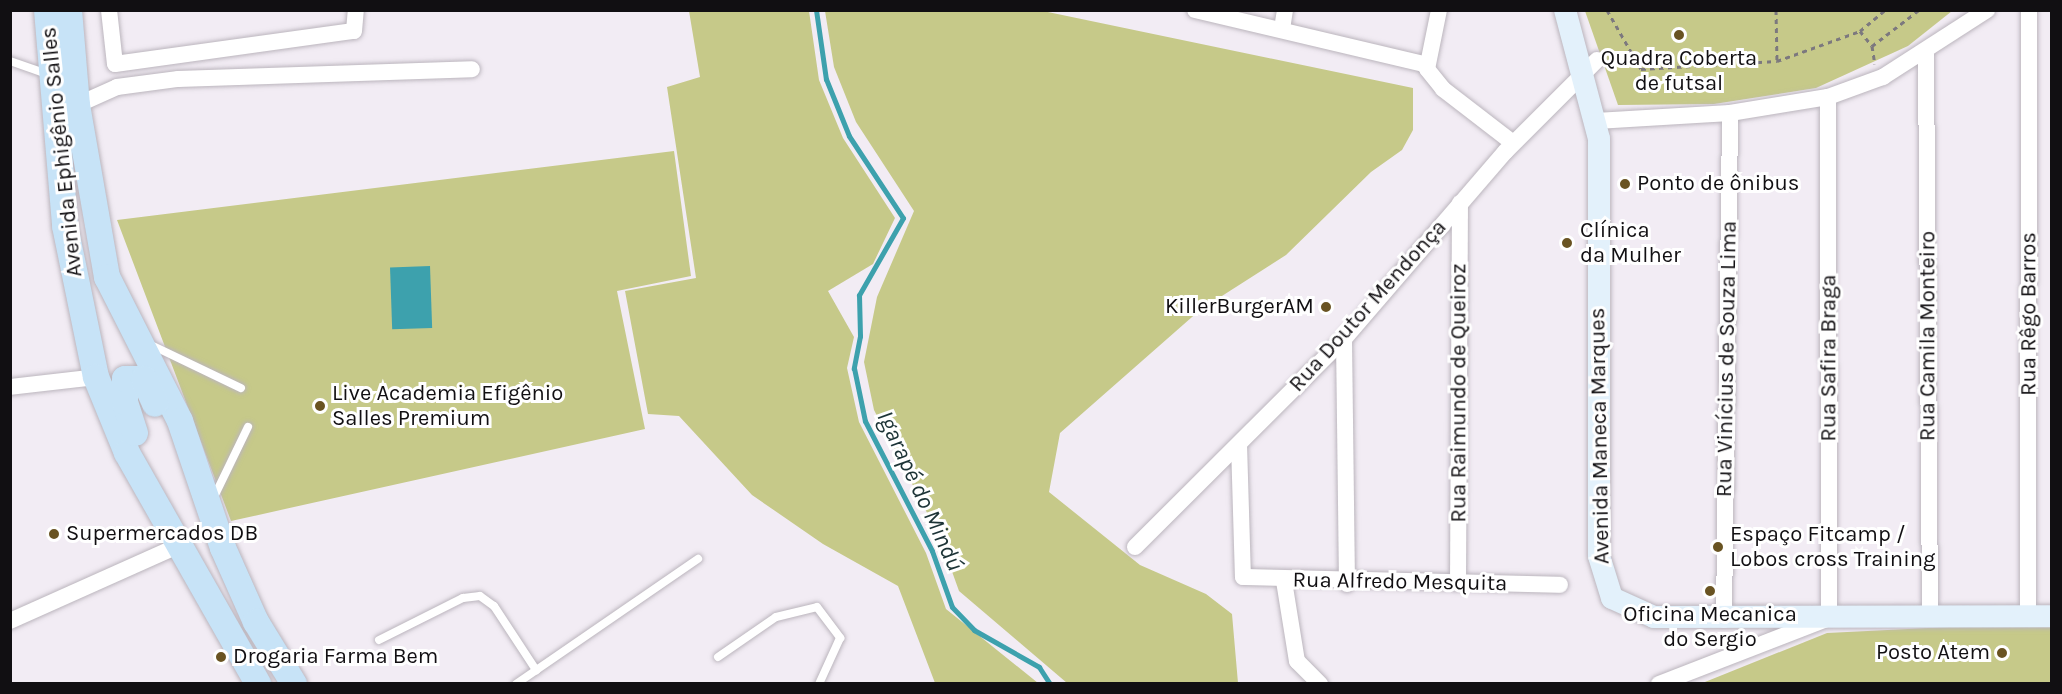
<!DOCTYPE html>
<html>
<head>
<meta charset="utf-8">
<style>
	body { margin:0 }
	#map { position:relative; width:2062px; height:694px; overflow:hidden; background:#f2ecf4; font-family:Karla,sans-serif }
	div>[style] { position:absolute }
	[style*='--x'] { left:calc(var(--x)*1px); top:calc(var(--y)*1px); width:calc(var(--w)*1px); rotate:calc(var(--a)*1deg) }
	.green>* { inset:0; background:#c6c989 }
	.water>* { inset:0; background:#3da1ad; transform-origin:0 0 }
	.stream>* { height:5px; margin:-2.5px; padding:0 2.5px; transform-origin:2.5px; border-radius:2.5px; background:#3da1ad }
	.path>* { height:3px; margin-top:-1.5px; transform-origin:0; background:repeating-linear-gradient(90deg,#7c787e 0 4.5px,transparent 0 9px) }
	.roads { filter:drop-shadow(0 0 2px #bbb5bd) drop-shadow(0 0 2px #bbb5bd) }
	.lane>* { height:8px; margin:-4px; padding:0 4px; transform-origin:4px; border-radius:4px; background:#fff }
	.street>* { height:16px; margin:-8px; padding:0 8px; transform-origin:8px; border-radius:8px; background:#fff }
	.secondary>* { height:22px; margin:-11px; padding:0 11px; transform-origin:11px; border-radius:11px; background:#e3f1fb }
	.primary>* { height:26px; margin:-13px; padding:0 13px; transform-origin:13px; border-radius:13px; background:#c7e3f7 }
	.dots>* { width:16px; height:16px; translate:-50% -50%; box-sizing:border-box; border:3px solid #fff; border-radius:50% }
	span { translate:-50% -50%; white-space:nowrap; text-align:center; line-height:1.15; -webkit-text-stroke:6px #fff; paint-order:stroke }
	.poi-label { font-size:22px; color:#110f12 }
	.left { translate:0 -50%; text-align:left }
	.right { translate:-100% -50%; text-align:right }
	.street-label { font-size:22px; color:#110f12 }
	.water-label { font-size:24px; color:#1c3336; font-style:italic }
	.frame { position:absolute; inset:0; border:12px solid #110f12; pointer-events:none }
</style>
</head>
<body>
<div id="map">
	<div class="green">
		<div style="clip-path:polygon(689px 11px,809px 11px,819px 80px,843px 138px,895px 218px,873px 264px,828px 291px,854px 337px,847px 368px,859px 422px,926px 553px,946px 609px,1038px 683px,935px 683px,898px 586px,823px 544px,752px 495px,679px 416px,648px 414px,625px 291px,696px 278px,667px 87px,700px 77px)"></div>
		<div style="clip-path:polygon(825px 11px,1043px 11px,1413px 88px,1413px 130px,1402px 150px,1371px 172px,1286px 255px,1200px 310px,1060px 433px,1049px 492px,1140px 565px,1206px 594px,1232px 614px,1238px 683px,1067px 683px,959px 591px,940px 538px,874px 410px,864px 362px,877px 297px,914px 211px,856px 122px,834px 67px)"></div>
		<div style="clip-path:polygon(1585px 11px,1952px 11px,1908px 46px,1816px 88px,1714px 104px,1618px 105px)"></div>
		<div style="clip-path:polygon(674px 151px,691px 276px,617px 291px,645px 429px,231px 521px,117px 220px)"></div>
		<div style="clip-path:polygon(2051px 622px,2051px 683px,1700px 684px,1827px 633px)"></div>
	</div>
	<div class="water">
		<div style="left:430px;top:266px;width:62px;height:40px;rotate:88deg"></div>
	</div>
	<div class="stream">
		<div style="--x:816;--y:10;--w:70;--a:81.8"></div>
		<div style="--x:826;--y:79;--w:61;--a:68"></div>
		<div style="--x:849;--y:136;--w:98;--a:56.6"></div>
		<div style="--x:903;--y:218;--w:89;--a:119.7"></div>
		<div style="--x:859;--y:295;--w:41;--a:88.6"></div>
		<div style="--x:860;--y:336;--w:33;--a:101"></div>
		<div style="--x:854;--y:368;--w:54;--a:78.3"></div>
		<div style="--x:865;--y:421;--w:146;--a:62.7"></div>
		<div style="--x:932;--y:551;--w:59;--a:70.3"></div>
		<div style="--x:952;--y:607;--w:32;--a:46"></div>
		<div style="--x:974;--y:630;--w:75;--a:29.6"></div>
		<div style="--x:1039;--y:667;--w:20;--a:57"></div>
	</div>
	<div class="path">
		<div style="--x:1607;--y:10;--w:68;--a:60"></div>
		<div style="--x:1641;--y:69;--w:136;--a:-3.4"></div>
		<div style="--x:1777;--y:61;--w:88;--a:-19.9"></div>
		<div style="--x:1860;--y:31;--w:33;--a:-40"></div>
		<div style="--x:1776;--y:10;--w:51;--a:88.9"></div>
		<div style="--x:1860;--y:31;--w:19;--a:51"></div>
		<div style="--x:1872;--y:46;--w:18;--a:81"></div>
		<div style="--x:1872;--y:46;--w:59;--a:-37.5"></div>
	</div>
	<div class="roads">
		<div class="lane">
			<div style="--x:10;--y:61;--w:42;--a:19.3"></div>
			<div style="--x:149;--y:344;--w:102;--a:25.6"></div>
			<div style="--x:214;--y:497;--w:78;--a:-64.1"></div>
			<div style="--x:379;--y:640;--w:94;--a:-26.6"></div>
			<div style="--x:463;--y:598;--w:17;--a:-7"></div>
			<div style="--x:480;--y:596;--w:17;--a:36"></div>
			<div style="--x:494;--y:606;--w:77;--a:56.7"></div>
			<div style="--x:718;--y:657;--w:70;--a:-34.6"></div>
			<div style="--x:776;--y:617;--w:42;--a:-13.7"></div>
			<div style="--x:817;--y:607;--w:39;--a:53"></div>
			<div style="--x:840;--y:638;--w:51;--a:114.5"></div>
			<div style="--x:516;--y:684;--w:221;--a:-34.5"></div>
		</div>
		<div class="street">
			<div style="--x:109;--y:10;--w:54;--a:83.7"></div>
			<div style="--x:115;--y:64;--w:241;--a:-7.9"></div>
			<div style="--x:354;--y:31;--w:21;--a:-85"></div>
			<div style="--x:1195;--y:10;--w:235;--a:13.3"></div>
			<div style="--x:1439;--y:10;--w:60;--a:101.5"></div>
			<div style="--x:1427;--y:69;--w:26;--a:51"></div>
			<div style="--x:1443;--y:89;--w:88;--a:37.6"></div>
			<div style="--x:1282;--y:29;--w:19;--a:-81"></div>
			<div style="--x:1926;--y:54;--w:564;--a:89.59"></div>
			<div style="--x:77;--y:105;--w:44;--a:-24.2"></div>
			<div style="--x:117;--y:87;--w:62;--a:-7.5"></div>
			<div style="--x:178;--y:79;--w:294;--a:-1.9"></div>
			<div style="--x:1596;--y:121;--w:134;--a:-3.4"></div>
			<div style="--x:1730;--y:113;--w:99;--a:-9.3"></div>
			<div style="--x:1828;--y:97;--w:59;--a:-20"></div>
			<div style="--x:1883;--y:77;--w:124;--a:-32.8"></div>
			<div style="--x:1344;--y:339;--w:245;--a:89.3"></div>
			<div style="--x:10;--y:387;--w:87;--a:-6.6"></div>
			<div style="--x:1239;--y:444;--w:133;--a:88.3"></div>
			<div style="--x:1243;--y:577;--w:317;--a:1.4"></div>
			<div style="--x:1135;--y:547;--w:295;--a:-44.9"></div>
			<div style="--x:1344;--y:339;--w:247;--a:-49.3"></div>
			<div style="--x:1505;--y:152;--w:130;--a:-45"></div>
			<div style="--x:1284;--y:581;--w:81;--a:80.8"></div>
			<div style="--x:1297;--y:661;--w:33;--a:45"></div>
			<div style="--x:1458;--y:583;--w:380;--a:-89.7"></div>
			<div style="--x:2028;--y:617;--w:607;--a:-89.91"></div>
			<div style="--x:1724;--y:620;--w:507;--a:-89.32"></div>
			<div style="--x:10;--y:621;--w:186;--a:-24.1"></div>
			<div style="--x:1659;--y:684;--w:182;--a:-21.2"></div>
			<div style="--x:1829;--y:618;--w:521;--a:-90.11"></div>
		</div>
		<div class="secondary">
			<div style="--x:1565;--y:10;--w:133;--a:75.2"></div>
			<div style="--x:1599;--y:139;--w:417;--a:90"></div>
			<div style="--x:1599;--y:556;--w:44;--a:72.8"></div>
			<div style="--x:1612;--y:598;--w:46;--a:24.3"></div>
			<div style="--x:1654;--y:617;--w:398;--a:-0.1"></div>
		</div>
		<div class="primary">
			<div style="--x:47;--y:10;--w:217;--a:85.2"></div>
			<div style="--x:65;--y:226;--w:154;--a:78.4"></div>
			<div style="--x:96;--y:377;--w:82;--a:67.8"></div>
			<div style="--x:127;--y:453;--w:266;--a:60.4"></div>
			<div style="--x:69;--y:10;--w:95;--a:85.2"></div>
			<div style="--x:77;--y:105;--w:175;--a:80.1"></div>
			<div style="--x:107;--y:277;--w:161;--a:63.1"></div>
			<div style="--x:180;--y:421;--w:134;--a:71.3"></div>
			<div style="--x:223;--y:548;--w:81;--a:66"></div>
			<div style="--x:256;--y:622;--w:73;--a:58.5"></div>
			<div style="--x:135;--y:433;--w:33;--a:-108"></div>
			<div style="--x:125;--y:402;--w:23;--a:-90"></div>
			<div style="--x:125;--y:379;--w:19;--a:0"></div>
			<div style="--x:144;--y:379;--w:27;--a:66"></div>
		</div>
	</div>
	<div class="dots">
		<div style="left:1679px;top:35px;background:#695322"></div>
		<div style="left:1625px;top:184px;background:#695322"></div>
		<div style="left:1567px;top:243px;background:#695322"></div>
		<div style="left:1326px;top:307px;background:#695322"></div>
		<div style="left:320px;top:406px;background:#695322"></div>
		<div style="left:54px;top:534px;background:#695322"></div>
		<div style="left:1718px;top:547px;background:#695322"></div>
		<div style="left:1710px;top:591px;background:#695322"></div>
		<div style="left:2002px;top:653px;background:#695322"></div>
		<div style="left:221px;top:657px;background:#695322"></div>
	</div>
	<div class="poi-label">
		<span style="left:1679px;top:71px">Quadra Coberta<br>de futsal</span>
		<span class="left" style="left:1637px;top:184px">Ponto de ônibus</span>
		<span class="left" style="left:1580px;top:243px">Clínica<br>da Mulher</span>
		<span class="right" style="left:1314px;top:307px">KillerBurgerAM</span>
		<span class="left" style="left:332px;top:406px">Live Academia Efigênio<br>Salles Premium</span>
		<span class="left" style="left:66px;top:534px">Supermercados DB</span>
		<span class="left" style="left:1730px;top:547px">Espaço Fitcamp /<br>Lobos cross Training</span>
		<span style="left:1710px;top:627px">Oficina Mecanica<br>do Sergio</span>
		<span class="right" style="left:1990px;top:653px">Posto Atem</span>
		<span class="left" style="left:233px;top:657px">Drogaria Farma Bem</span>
	</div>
	<div class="street-label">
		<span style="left:62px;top:152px;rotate:-96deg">Avenida Ephigênio Salles</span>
		<span style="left:1368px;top:306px;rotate:-48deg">Rua Doutor Mendonça</span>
		<span style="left:2029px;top:314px;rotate:-90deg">Rua Rêgo Barros</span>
		<span style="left:1928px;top:336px;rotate:-90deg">Rua Camila Monteiro</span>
		<span style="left:1829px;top:358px;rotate:-90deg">Rua Safira Braga</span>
		<span style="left:1727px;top:359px;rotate:-89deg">Rua Vinícius de Souza Lima</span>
		<span style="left:1459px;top:393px;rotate:-90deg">Rua Raimundo de Queiroz</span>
		<span style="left:1600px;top:436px;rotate:-91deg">Avenida Maneca Marques</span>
		<span style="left:1400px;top:582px;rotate:1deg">Rua Alfredo Mesquita</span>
	</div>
	<div class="water-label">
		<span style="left:920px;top:491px;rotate:65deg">Igarapé do Mindú</span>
	</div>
	<div class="frame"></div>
</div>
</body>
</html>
